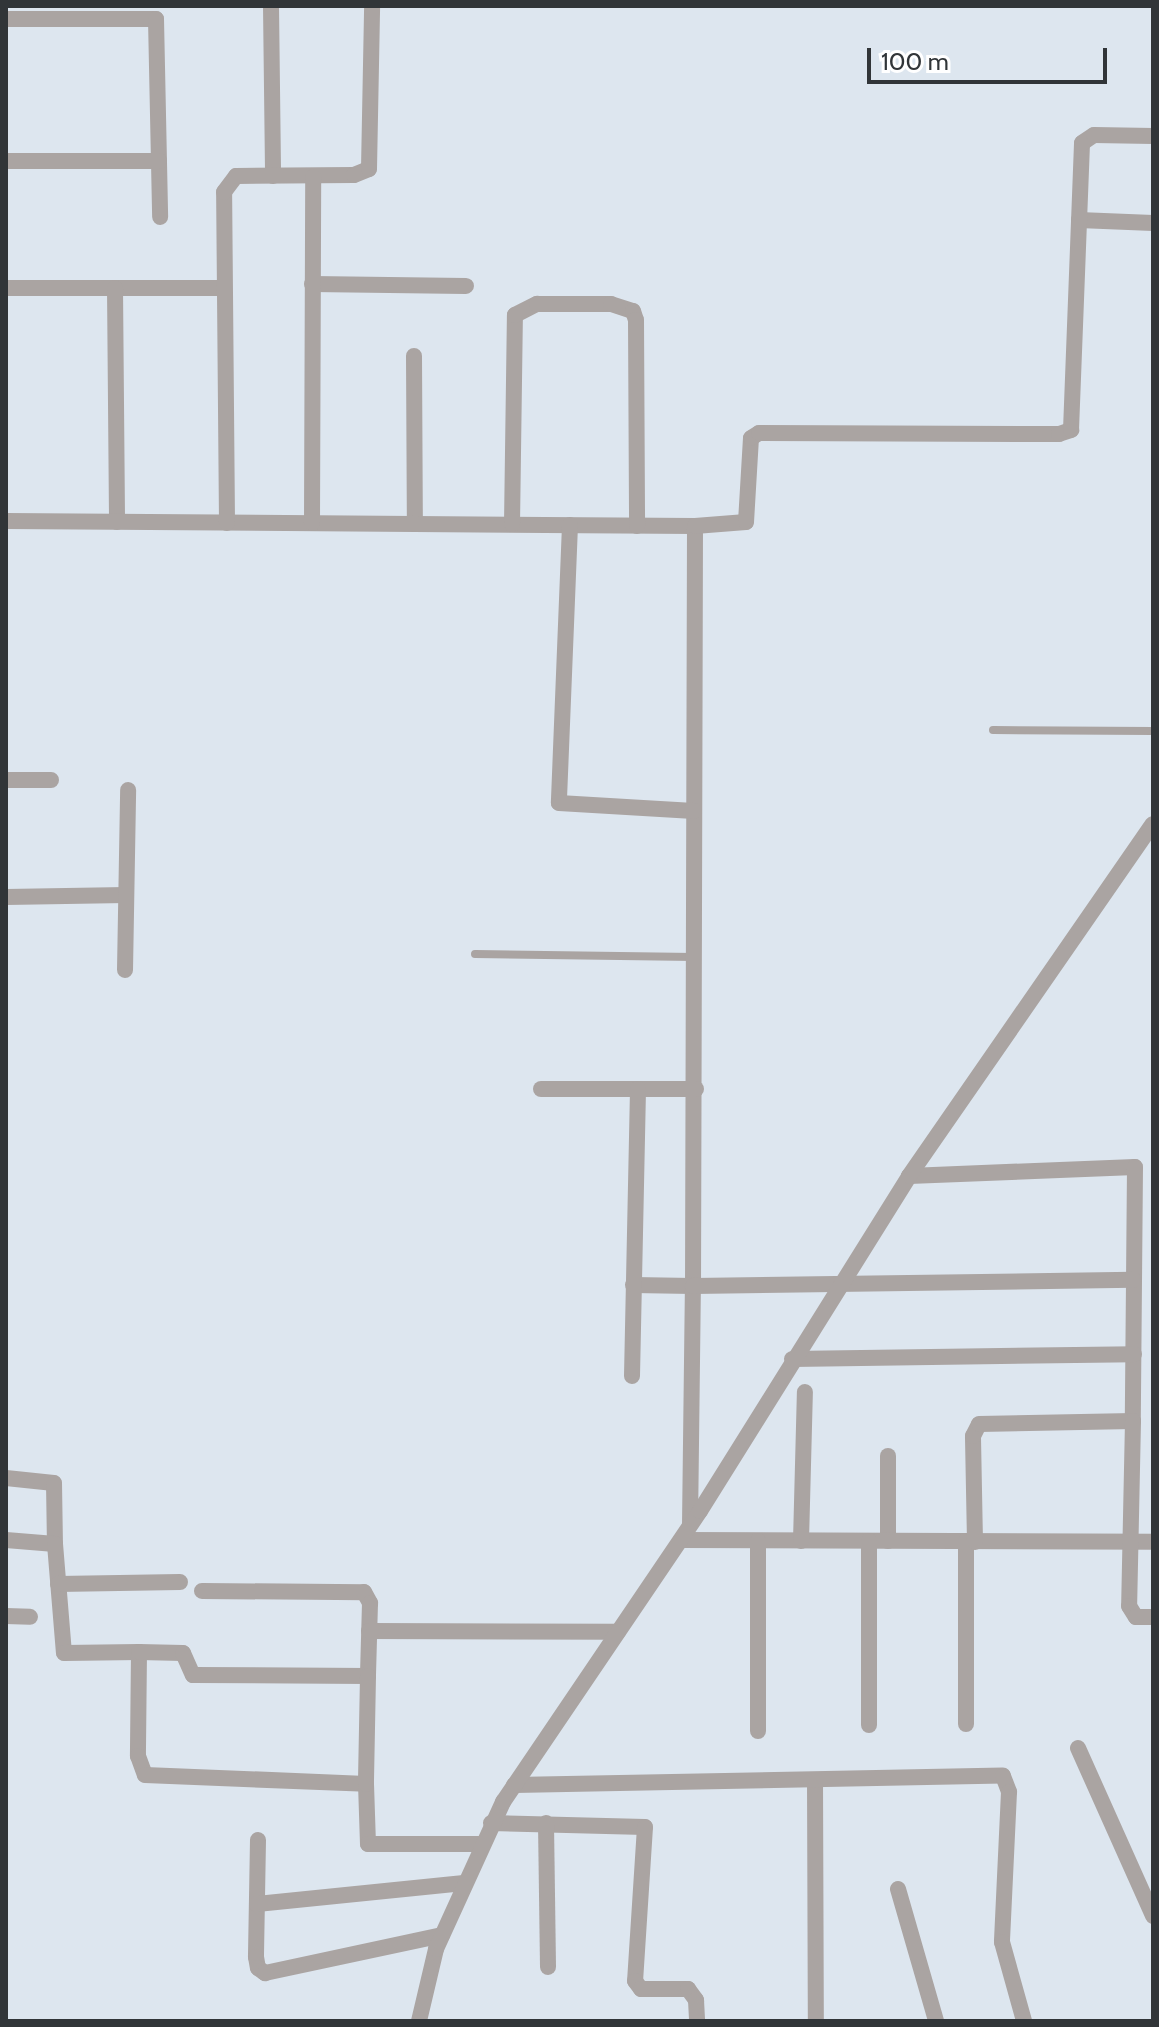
<!DOCTYPE html>
<html>
<head>
<meta charset="utf-8">
<style>
	body { margin:0 }
	#map { position:relative; width:1159px; height:2027px; overflow:hidden; background:#dde6ef; font-family:Cabin,sans-serif }
	div>[style] { position:absolute }
	[style*='--x'] { left:calc(var(--x)*1px); top:calc(var(--y)*1px); width:calc(var(--w)*1px); rotate:calc(var(--a)*1deg) }
	.service>* { height:8px; margin:-4px; padding:0 4px; transform-origin:4px; border-radius:4px; background:#aaa4a2 }
	.minor>* { height:16px; margin:-8px; padding:0 8px; transform-origin:8px; border-radius:8px; background:#aaa4a2 }
	span { translate:-50% -50%; white-space:nowrap; text-align:center; line-height:1.15; -webkit-text-stroke:7px #fff; paint-order:stroke }
	.frame { position:absolute; inset:0; border:8px solid #313538; pointer-events:none }
	.scale { position:absolute; left:867px; top:48px; width:240px; height:36px; box-sizing:border-box; border:4px solid #313538; border-top:0; padding-left:10px; font-size:24px; line-height:28px; white-space:nowrap; color:#313538; -webkit-text-stroke:6px #fff; paint-order:stroke }
</style>
</head>
<body>
<div id="map">
	<div class="service">
		<div style="--x:993;--y:730;--w:160;--a:0.4"></div>
		<div style="--x:475;--y:954;--w:219;--a:0.8"></div>
	</div>
	<div class="minor">
		<div style="--x:271;--y:6;--w:170;--a:89.3"></div>
		<div style="--x:6;--y:19;--w:150;--a:0"></div>
		<div style="--x:156;--y:19;--w:198;--a:88.8"></div>
		<div style="--x:6;--y:161;--w:153;--a:0"></div>
		<div style="--x:1079;--y:220;--w:74;--a:2.3"></div>
		<div style="--x:312;--y:284;--w:154;--a:0.7"></div>
		<div style="--x:6;--y:288;--w:216;--a:0"></div>
		<div style="--x:115;--y:288;--w:234;--a:89.5"></div>
		<div style="--x:414;--y:356;--w:168;--a:89.7"></div>
		<div style="--x:6;--y:521;--w:689;--a:0.42"></div>
		<div style="--x:695;--y:526;--w:760;--a:90.15"></div>
		<div style="--x:693;--y:1286;--w:60;--a:-179"></div>
		<div style="--x:227;--y:523;--w:331;--a:-90.5"></div>
		<div style="--x:224;--y:192;--w:20;--a:-53"></div>
		<div style="--x:236;--y:176;--w:118;--a:-0.5"></div>
		<div style="--x:354;--y:175;--w:16;--a:-22"></div>
		<div style="--x:369;--y:169;--w:163;--a:-88.9"></div>
		<div style="--x:312;--y:523;--w:346;--a:-89.8"></div>
		<div style="--x:512;--y:524;--w:209;--a:-89.2"></div>
		<div style="--x:515;--y:315;--w:25;--a:-27"></div>
		<div style="--x:537;--y:304;--w:74;--a:0"></div>
		<div style="--x:611;--y:304;--w:23;--a:18"></div>
		<div style="--x:633;--y:311;--w:9;--a:72"></div>
		<div style="--x:636;--y:320;--w:206;--a:89.7"></div>
		<div style="--x:570;--y:525;--w:278;--a:92.3"></div>
		<div style="--x:559;--y:803;--w:135;--a:3.4"></div>
		<div style="--x:695;--y:526;--w:51;--a:-4.5"></div>
		<div style="--x:746;--y:522;--w:84;--a:-86.6"></div>
		<div style="--x:751;--y:438;--w:9;--a:-32"></div>
		<div style="--x:759;--y:433;--w:300;--a:0.2"></div>
		<div style="--x:1059;--y:434;--w:13;--a:-18"></div>
		<div style="--x:1071;--y:430;--w:287;--a:-87.8"></div>
		<div style="--x:1082;--y:143;--w:14;--a:-34"></div>
		<div style="--x:1094;--y:135;--w:59;--a:1"></div>
		<div style="--x:6;--y:780;--w:45;--a:0"></div>
		<div style="--x:6;--y:897;--w:120;--a:-1"></div>
		<div style="--x:125;--y:970;--w:180;--a:-89"></div>
		<div style="--x:541;--y:1089;--w:155;--a:0"></div>
		<div style="--x:909;--y:1176;--w:226;--a:-2.3"></div>
		<div style="--x:1135;--y:1167;--w:254;--a:90.5"></div>
		<div style="--x:792;--y:1359;--w:342;--a:-0.8"></div>
		<div style="--x:632;--y:1376;--w:287;--a:-88.8"></div>
		<div style="--x:888;--y:1456;--w:85;--a:90"></div>
		<div style="--x:6;--y:1478;--w:48;--a:5.9"></div>
		<div style="--x:54;--y:1483;--w:61;--a:89.1"></div>
		<div style="--x:690;--y:1525;--w:239;--a:-89.3"></div>
		<div style="--x:693;--y:1286;--w:440;--a:-0.8"></div>
		<div style="--x:6;--y:1540;--w:49;--a:4.7"></div>
		<div style="--x:55;--y:1544;--w:109;--a:85.3"></div>
		<div style="--x:64;--y:1653;--w:75;--a:-0.8"></div>
		<div style="--x:139;--y:1652;--w:104;--a:90.6"></div>
		<div style="--x:138;--y:1756;--w:20;--a:70"></div>
		<div style="--x:145;--y:1775;--w:221;--a:2.3"></div>
		<div style="--x:366;--y:1784;--w:60;--a:88.1"></div>
		<div style="--x:368;--y:1844;--w:114;--a:0"></div>
		<div style="--x:681;--y:1540;--w:472;--a:0.2"></div>
		<div style="--x:801;--y:1541;--w:149;--a:-88.5"></div>
		<div style="--x:869;--y:1541;--w:184;--a:90"></div>
		<div style="--x:966;--y:1541;--w:183;--a:90"></div>
		<div style="--x:975;--y:1542;--w:106;--a:-91.1"></div>
		<div style="--x:973;--y:1436;--w:13;--a:-63"></div>
		<div style="--x:979;--y:1424;--w:154;--a:-1.1"></div>
		<div style="--x:1133;--y:1421;--w:185;--a:91.2"></div>
		<div style="--x:1129;--y:1606;--w:13;--a:58"></div>
		<div style="--x:1136;--y:1617;--w:17;--a:0"></div>
		<div style="--x:58;--y:1584;--w:122;--a:-0.9"></div>
		<div style="--x:202;--y:1591;--w:162;--a:0.4"></div>
		<div style="--x:364;--y:1592;--w:13;--a:61"></div>
		<div style="--x:370;--y:1603;--w:73;--a:91.6"></div>
		<div style="--x:6;--y:1616;--w:24;--a:2"></div>
		<div style="--x:369;--y:1631;--w:249;--a:0.2"></div>
		<div style="--x:139;--y:1652;--w:44;--a:1.3"></div>
		<div style="--x:183;--y:1653;--w:24;--a:66"></div>
		<div style="--x:193;--y:1675;--w:175;--a:0.3"></div>
		<div style="--x:368;--y:1676;--w:108;--a:91.1"></div>
		<div style="--x:758;--y:1731;--w:190;--a:-90"></div>
		<div style="--x:1078;--y:1748;--w:184;--a:65.9"></div>
		<div style="--x:815;--y:1780;--w:241;--a:89.8"></div>
		<div style="--x:514;--y:1785;--w:489;--a:-1.1"></div>
		<div style="--x:1003;--y:1776;--w:17;--a:69"></div>
		<div style="--x:1009;--y:1792;--w:150;--a:92.7"></div>
		<div style="--x:1002;--y:1942;--w:82;--a:74.4"></div>
		<div style="--x:491;--y:1823;--w:154;--a:1.5"></div>
		<div style="--x:645;--y:1827;--w:154;--a:93.7"></div>
		<div style="--x:635;--y:1981;--w:10;--a:53"></div>
		<div style="--x:641;--y:1989;--w:47;--a:0"></div>
		<div style="--x:688;--y:1989;--w:14;--a:54"></div>
		<div style="--x:696;--y:2000;--w:21;--a:87"></div>
		<div style="--x:546;--y:1823;--w:144;--a:89.2"></div>
		<div style="--x:258;--y:1840;--w:117;--a:91"></div>
		<div style="--x:256;--y:1957;--w:11;--a:80"></div>
		<div style="--x:258;--y:1968;--w:9;--a:36"></div>
		<div style="--x:265;--y:1973;--w:181;--a:-12.1"></div>
		<div style="--x:898;--y:1889;--w:137;--a:73.9"></div>
		<div style="--x:257;--y:1904;--w:208;--a:-5.8"></div>
		<div style="--x:419;--y:2021;--w:74;--a:-76.7"></div>
		<div style="--x:436;--y:1949;--w:162;--a:-65.5"></div>
		<div style="--x:503;--y:1802;--w:351;--a:-55.9"></div>
		<div style="--x:700;--y:1511;--w:395;--a:-58"></div>
		<div style="--x:909;--y:1176;--w:428;--a:-55.3"></div>
	</div>
	<div class="frame"></div>
	<div class="scale">100 m</div>
</div>
</body>
</html>
